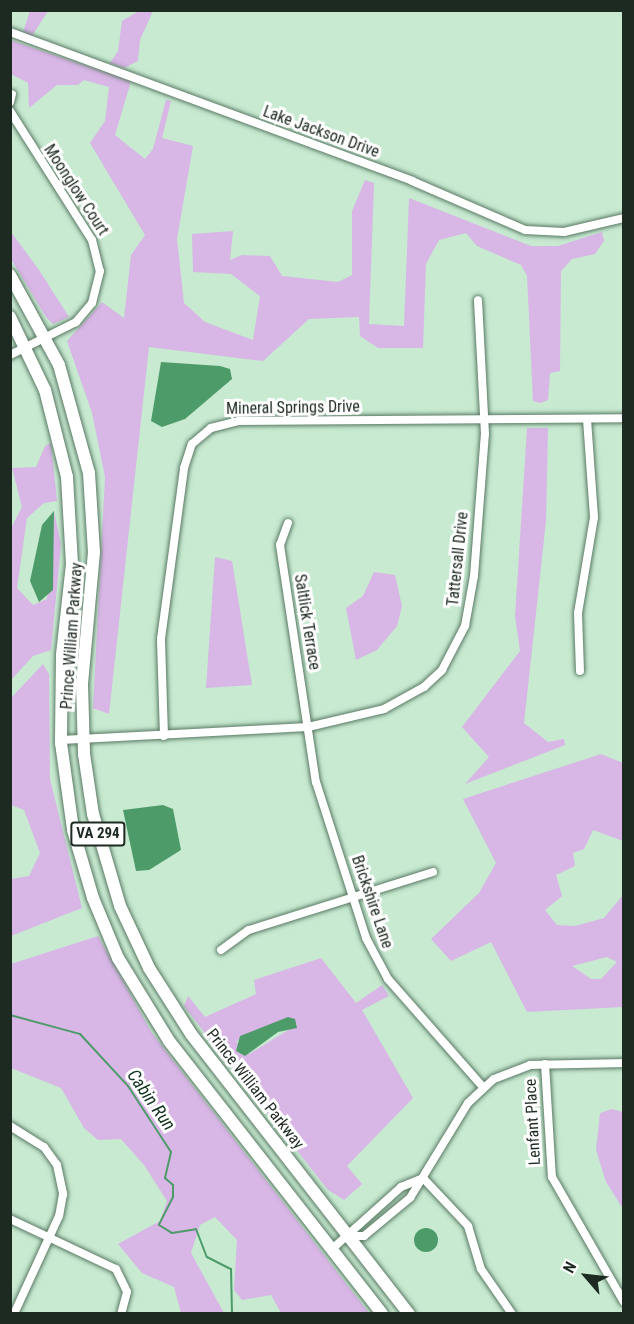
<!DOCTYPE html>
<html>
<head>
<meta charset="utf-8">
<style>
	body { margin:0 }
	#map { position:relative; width:634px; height:1324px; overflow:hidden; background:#c7ead1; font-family:"Roboto Condensed",sans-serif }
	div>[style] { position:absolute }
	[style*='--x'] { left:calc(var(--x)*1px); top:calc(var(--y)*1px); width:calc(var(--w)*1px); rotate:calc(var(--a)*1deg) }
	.green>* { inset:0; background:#d8b6e6 }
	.water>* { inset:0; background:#4e9b6a }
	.round { border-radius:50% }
	.stream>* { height:2px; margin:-1px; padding:0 1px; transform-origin:1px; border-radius:1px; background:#4e9b6a }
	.roads { filter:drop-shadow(0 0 2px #5a7964) drop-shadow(0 0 2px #5a7964) }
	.minor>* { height:8px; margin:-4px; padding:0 4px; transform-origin:4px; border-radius:4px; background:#fff }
	.highway>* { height:12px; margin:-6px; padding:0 6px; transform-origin:6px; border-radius:6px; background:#fff }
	span { translate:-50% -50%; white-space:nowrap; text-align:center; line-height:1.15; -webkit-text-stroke:6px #fff; paint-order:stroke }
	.shield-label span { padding:2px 4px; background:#fff; border:2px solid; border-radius:4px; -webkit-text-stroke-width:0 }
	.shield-label { font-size:15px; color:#1d2a21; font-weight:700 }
	.street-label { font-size:16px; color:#1d2a21 }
	.water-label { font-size:18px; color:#133520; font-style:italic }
	.frame { position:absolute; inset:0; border:12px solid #1d2a21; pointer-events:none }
	.north { position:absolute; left:556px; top:1246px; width:60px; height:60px; -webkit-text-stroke:4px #fff; paint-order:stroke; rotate:298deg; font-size:16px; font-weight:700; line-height:24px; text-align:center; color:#1d2a21 }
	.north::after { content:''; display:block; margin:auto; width:21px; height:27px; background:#1d2a21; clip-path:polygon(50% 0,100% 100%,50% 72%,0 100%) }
</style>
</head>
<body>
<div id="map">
	<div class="green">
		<div style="clip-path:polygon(30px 11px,48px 11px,32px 36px,23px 32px)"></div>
		<div style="clip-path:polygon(139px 11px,153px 11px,140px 40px,138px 61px,124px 68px,110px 63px,118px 51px,122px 21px)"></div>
		<div style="clip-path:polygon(10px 40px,131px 81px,115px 135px,145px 159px,153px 149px,166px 100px,171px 101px,162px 138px,193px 146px,177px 239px,184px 303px,205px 322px,253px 340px,260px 296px,231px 274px,193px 272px,192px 234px,233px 231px,230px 260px,242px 255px,270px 256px,282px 276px,338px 282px,352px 275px,352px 211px,365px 180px,374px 183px,369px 324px,404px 326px,409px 198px,531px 246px,558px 246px,602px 232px,604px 241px,595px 254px,572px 259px,561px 271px,560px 371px,550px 373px,548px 400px,540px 403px,533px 401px,527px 276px,521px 265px,477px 246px,466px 233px,439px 240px,426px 264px,423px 348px,378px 348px,360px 336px,359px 317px,309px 319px,263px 361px,149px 347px,109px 714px,93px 708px,105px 477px,92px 413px,67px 341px,102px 302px,124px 318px,131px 255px,145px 235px,90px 143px,105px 121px,109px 87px,84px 80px,78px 85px,57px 85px,29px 108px,28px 83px,11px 74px)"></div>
		<div style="clip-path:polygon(11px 232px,39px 270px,69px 317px,53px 324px,46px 317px,11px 259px)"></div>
		<div style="clip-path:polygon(527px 428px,548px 428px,546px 521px,524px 723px,548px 742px,564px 739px,565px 745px,465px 784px,489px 757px,462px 727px,520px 651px,515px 616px)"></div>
		<div style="clip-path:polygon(51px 443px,57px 501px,44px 503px,27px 518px,17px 588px,33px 605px,47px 599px,54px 511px,61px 544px,51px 650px,33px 656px,11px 680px,10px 530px,22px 507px,12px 468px,36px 467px,45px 446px)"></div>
		<div style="clip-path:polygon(215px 557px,232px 561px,252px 685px,206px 688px)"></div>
		<div style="clip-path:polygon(374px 572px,395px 575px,402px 606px,397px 626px,377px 650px,356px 660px,346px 608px,363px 596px)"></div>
		<div style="clip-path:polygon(43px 664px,49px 674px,50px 779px,82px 908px,11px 936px,11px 879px,29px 876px,40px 853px,24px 810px,11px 805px,11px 698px)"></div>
		<div style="clip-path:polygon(evenodd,601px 754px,623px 763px,623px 841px,593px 830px,584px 849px,573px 853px,575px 866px,556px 875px,562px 896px,545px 910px,557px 925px,575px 926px,604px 918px,623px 895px,623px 1007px,527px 1012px,491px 942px,451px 961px,431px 939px,479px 893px,496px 863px,463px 799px,601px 754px,607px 957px,617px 962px,601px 979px,591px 979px,572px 966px,607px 957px)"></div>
		<div style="clip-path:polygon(98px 936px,152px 1033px,369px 1313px,281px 1313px,271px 1295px,242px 1300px,234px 1290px,237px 1240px,215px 1217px,200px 1225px,191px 1253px,224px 1313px,181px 1313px,174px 1287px,142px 1273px,118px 1244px,160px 1221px,167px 1201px,144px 1165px,121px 1139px,98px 1140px,84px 1128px,61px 1088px,11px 1068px,11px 964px)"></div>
		<div style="clip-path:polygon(evenodd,321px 958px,356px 1003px,382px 985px,389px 996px,362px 1010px,413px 1098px,347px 1166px,362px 1184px,344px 1200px,328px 1190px,184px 1006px,188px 996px,205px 1017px,256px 994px,254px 980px,321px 958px,298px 1024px,249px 1054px,236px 1041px,298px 1024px)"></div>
		<div style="clip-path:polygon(612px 1109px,623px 1112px,623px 1209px,606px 1182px,596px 1150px,600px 1113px)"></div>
	</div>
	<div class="water">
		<div style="clip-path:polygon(161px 362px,220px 366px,230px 369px,232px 379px,185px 419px,162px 427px,151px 421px)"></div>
		<div style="clip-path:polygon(54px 511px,53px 590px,39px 602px,30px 581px,42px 525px)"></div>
		<div style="clip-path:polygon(163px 805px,173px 809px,181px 850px,149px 870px,136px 871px,123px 810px)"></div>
		<div style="clip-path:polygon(288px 1017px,295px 1019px,297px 1028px,278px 1032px,245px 1056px,236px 1051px,240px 1036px)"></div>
		<div class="round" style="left:414px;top:1228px;width:24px;height:24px"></div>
	</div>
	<div class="stream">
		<div style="--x:10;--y:1015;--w:73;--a:15.2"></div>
		<div style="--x:80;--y:1034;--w:71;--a:47.3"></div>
		<div style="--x:128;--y:1086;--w:79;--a:56.9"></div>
		<div style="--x:171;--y:1152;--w:27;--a:103"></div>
		<div style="--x:165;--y:1178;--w:11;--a:41"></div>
		<div style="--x:173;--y:1185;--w:12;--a:90"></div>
		<div style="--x:173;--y:1197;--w:31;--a:117"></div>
		<div style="--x:159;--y:1225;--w:15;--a:32"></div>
		<div style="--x:172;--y:1233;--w:24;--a:-9"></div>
		<div style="--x:196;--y:1229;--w:30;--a:69"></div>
		<div style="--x:207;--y:1257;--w:27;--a:27"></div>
		<div style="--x:231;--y:1269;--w:45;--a:88.7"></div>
	</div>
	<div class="roads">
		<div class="minor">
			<div style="--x:10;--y:32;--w:429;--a:20.3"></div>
			<div style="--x:412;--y:181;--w:123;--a:23.4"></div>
			<div style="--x:525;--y:230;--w:39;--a:3"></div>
			<div style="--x:564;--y:232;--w:62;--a:-13.1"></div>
			<div style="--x:10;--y:102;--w:8;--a:-76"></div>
			<div style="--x:10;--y:111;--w:153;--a:57.6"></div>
			<div style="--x:92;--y:240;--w:32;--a:76"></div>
			<div style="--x:100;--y:271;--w:33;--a:104"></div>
			<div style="--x:92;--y:303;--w:25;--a:130"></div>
			<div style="--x:76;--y:322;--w:74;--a:153.4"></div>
			<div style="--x:288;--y:523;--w:23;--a:110"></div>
			<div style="--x:280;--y:545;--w:240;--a:81.4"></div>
			<div style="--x:316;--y:782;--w:164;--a:72.2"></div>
			<div style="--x:366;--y:938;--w:47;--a:61.8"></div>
			<div style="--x:388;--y:979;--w:144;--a:48.7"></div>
			<div style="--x:580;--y:671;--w:58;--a:-92"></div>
			<div style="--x:578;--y:613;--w:97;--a:-80.5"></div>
			<div style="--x:594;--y:517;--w:97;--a:-94.1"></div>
			<div style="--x:164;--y:736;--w:97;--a:-91.8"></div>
			<div style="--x:161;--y:639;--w:173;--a:-82.3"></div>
			<div style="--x:184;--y:468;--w:25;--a:-72"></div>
			<div style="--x:192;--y:444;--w:25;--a:-40"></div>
			<div style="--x:211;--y:428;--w:29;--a:-14"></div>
			<div style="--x:239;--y:421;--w:385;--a:-0.4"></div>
			<div style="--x:61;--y:740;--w:247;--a:-3"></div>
			<div style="--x:308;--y:727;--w:78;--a:-13.3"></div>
			<div style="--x:384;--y:709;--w:46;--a:-28.8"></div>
			<div style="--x:424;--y:687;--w:25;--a:-43"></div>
			<div style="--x:442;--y:670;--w:50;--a:-62.4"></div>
			<div style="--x:465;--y:626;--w:51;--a:-79.8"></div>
			<div style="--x:474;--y:576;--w:142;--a:-85.6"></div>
			<div style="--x:485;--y:434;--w:134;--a:-93"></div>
			<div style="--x:221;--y:950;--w:34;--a:-36"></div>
			<div style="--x:249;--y:930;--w:193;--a:-17.5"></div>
			<div style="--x:545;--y:1064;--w:113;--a:86.5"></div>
			<div style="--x:552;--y:1177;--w:144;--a:60.1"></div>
			<div style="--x:10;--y:1126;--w:40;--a:32"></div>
			<div style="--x:44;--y:1147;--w:22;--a:54"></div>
			<div style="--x:57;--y:1165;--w:30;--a:78"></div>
			<div style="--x:63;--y:1194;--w:22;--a:100"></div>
			<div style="--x:59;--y:1216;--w:108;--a:114.7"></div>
			<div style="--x:423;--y:1178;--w:66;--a:46.8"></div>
			<div style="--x:468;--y:1226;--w:45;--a:73.2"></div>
			<div style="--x:481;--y:1269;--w:55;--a:55.4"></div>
			<div style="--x:10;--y:1219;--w:117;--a:25.3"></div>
			<div style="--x:116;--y:1269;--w:25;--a:64"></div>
			<div style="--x:127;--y:1292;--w:23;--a:105"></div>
			<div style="--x:350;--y:1236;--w:14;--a:0"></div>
			<div style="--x:364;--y:1236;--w:60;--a:-39.6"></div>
			<div style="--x:410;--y:1198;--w:111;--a:-58.6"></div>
			<div style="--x:468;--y:1103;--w:35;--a:-43"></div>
			<div style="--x:494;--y:1079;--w:39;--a:-21"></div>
			<div style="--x:530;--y:1065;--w:94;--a:-1.2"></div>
			<div style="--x:332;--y:1249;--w:93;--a:-41.9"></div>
			<div style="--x:401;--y:1187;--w:24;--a:-22"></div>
		</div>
		<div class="highway">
			<div style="--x:10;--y:275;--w:102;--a:61.4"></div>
			<div style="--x:59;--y:365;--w:112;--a:74.5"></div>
			<div style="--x:89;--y:473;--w:79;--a:86.4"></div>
			<div style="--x:94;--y:552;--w:134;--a:95.2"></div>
			<div style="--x:82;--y:685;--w:69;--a:88.3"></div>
			<div style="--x:84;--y:754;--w:61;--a:81.5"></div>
			<div style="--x:93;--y:814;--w:96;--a:73.6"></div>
			<div style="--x:120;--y:906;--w:68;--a:64.9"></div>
			<div style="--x:149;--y:968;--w:78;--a:57.5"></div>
			<div style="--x:191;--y:1034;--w:355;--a:52.1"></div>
			<div style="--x:10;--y:317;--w:81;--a:64.4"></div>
			<div style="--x:45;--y:390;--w:90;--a:75.8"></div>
			<div style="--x:67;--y:477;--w:87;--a:86.7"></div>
			<div style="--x:72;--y:564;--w:92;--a:96.3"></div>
			<div style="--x:62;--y:655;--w:88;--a:90.7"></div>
			<div style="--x:61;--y:743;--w:88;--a:82.1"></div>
			<div style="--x:73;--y:830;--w:71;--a:73.6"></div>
			<div style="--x:93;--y:898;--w:65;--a:67.4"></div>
			<div style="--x:118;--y:958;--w:97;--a:58.4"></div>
			<div style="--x:169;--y:1041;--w:346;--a:52"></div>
		</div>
	</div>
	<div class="shield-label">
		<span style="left:98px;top:834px">VA 294</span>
	</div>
	<div class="street-label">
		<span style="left:321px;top:132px;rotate:20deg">Lake Jackson Drive</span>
		<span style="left:76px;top:190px;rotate:57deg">Moonglow Court</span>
		<span style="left:293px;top:408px;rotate:-1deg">Mineral Springs Drive</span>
		<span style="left:458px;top:559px;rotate:-84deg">Tattersall Drive</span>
		<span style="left:307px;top:622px;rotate:81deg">Saltlick Terrace</span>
		<span style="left:72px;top:636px;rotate:-86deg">Prince William Parkway</span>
		<span style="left:372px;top:902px;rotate:71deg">Brickshire Lane</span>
		<span style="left:255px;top:1089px;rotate:52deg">Prince William Parkway</span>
		<span style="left:533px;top:1122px;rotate:-93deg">Lenfant Place</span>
	</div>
	<div class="water-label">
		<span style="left:151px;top:1100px;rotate:55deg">Cabin Run</span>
	</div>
	<div class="frame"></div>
	<div class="north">N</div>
</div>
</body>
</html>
